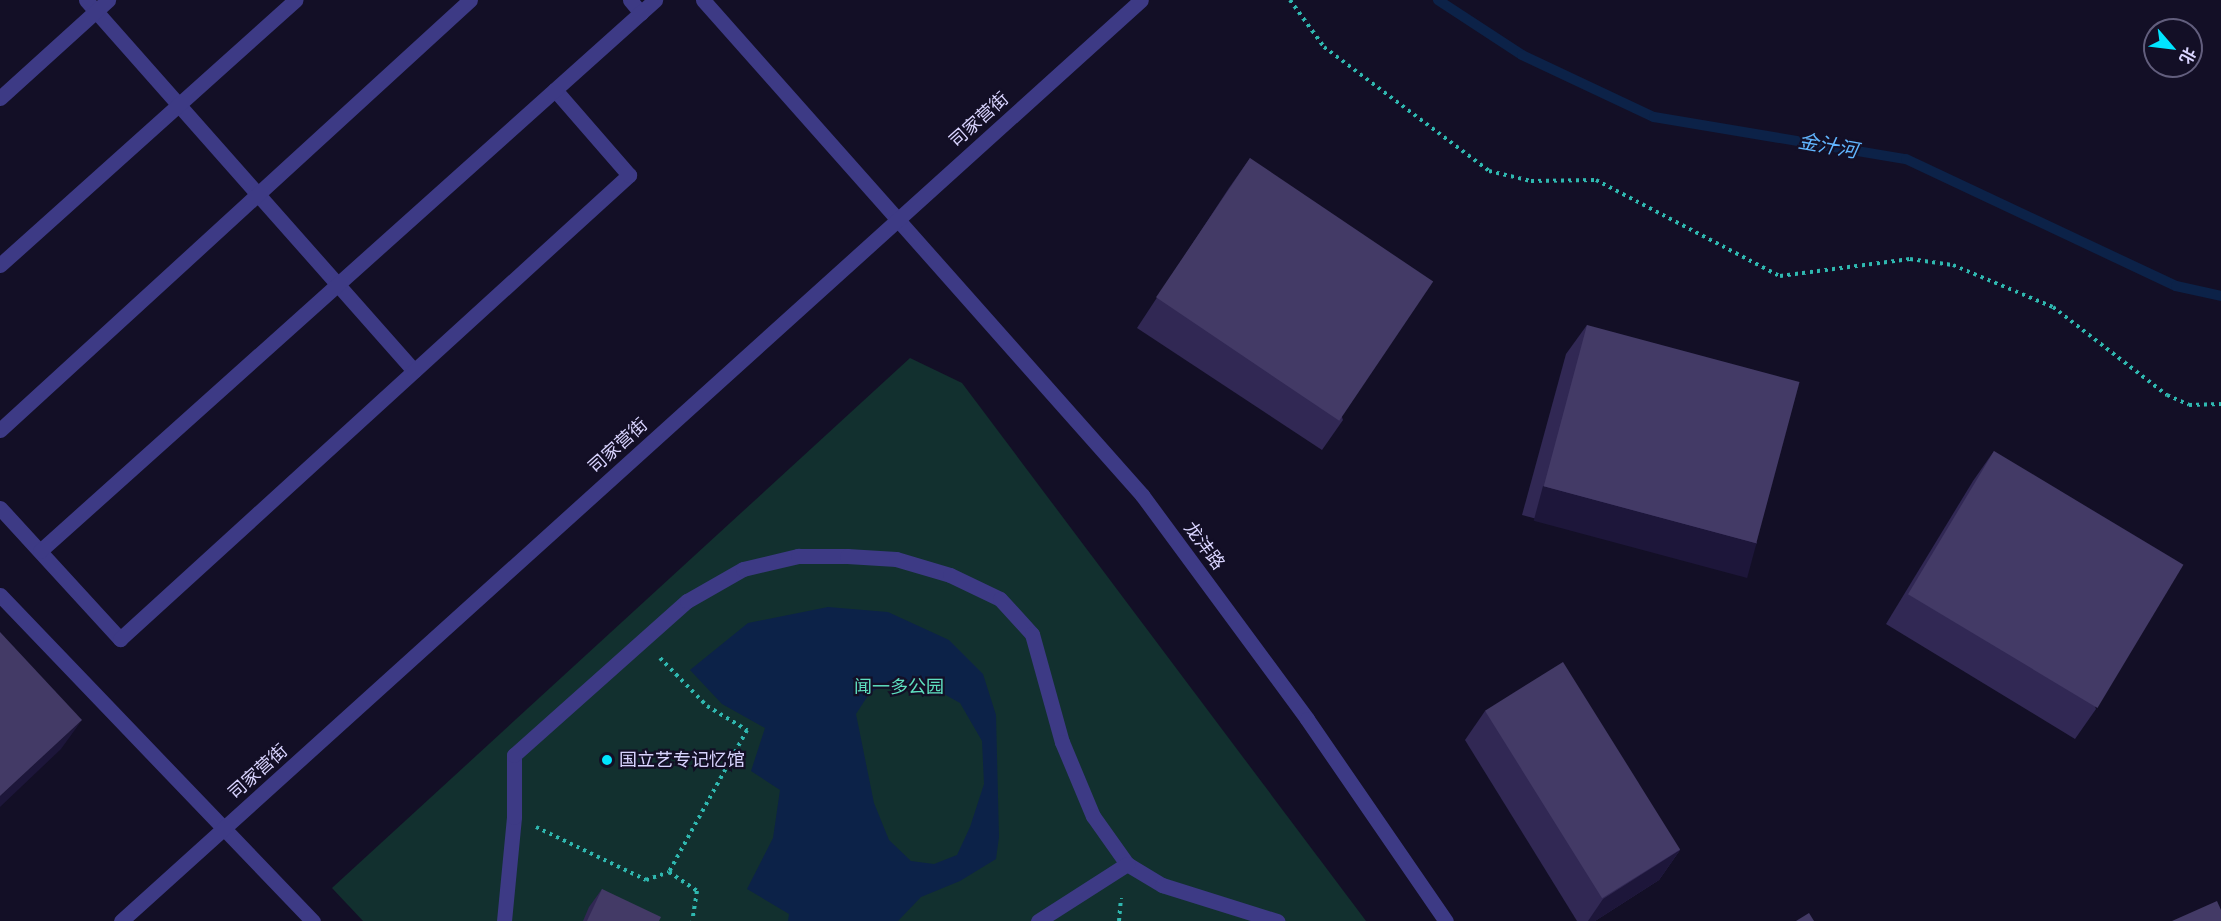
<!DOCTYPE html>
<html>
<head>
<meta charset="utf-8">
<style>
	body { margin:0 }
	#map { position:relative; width:2221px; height:921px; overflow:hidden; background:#130f26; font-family:Figtree,"Noto Sans SC",sans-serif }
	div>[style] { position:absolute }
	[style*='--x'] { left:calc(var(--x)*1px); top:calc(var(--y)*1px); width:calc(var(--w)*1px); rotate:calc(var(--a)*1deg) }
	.green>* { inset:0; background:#12302f }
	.water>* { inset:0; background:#0c2248 }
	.stream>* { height:10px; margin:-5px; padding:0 5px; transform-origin:5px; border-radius:5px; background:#0c2248 }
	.path>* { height:4px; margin-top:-2px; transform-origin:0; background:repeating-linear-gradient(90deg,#2fb8b0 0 3px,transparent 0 7.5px) }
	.minor>* { height:15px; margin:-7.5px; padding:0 7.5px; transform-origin:7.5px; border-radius:7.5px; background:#3d3a85 }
	.wall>* { inset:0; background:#312854 }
	.shaded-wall>* { inset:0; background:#1d163a; transform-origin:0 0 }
	.building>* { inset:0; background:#433a66; transform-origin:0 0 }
	.dots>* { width:16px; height:16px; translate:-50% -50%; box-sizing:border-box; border:3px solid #130f26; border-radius:50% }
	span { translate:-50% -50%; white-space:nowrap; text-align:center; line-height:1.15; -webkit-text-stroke:4.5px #130f26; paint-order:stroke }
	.street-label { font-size:18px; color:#d9d4ff }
	.park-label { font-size:18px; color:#5fe0c0 }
	.poi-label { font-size:18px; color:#d9d4ff }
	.left { translate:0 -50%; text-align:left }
	.water-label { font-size:20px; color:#62b6ff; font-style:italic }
	.north { position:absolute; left:2143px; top:18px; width:60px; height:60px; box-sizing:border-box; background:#130f26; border:2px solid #625e7d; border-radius:50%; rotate:118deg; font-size:16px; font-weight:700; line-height:24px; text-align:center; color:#d9d4ff }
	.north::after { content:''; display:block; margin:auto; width:21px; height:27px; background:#00e5ff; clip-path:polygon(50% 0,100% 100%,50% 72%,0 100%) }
</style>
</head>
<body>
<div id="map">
	<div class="green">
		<div style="clip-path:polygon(910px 358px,962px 383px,1366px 921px,363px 921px,332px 888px)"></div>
	</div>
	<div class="water">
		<div style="clip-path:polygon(evenodd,828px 607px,888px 612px,949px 640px,983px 674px,996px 715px,999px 837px,996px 859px,960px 881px,921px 897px,898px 921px,788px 921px,789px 914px,747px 889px,773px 838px,780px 790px,751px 771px,765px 728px,722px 704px,690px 670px,748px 623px,828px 607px,901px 685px,942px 693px,960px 703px,982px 741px,984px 784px,970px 827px,957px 855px,934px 864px,911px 861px,889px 840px,874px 803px,856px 714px,869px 694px,879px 687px,901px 685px)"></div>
	</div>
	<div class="stream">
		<div style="--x:1438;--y:0;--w:100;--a:33.2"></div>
		<div style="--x:1522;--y:55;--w:146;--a:25.2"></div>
		<div style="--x:1654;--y:117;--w:255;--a:9.5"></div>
		<div style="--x:1906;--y:159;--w:298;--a:25.2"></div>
		<div style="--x:2176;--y:286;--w:46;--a:12.5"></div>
	</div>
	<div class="path">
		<div style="--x:1290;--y:0;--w:58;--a:54.1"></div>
		<div style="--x:1324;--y:47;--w:206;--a:36.9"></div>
		<div style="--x:1489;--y:171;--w:43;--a:13.4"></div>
		<div style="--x:1531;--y:181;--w:65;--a:-0.9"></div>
		<div style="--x:1596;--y:180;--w:208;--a:27.6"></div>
		<div style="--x:1780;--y:276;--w:131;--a:-7.5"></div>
		<div style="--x:1910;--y:259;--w:43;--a:7.9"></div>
		<div style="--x:1953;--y:265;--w:108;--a:22.8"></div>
		<div style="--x:2053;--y:307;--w:144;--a:37.7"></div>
		<div style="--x:2167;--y:395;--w:24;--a:24"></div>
		<div style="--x:2189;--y:405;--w:32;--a:-2"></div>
		<div style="--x:660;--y:658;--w:67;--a:45.6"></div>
		<div style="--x:707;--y:706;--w:47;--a:31"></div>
		<div style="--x:747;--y:730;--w:162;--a:118.8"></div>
		<div style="--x:669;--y:872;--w:34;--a:34"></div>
		<div style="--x:697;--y:891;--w:30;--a:99"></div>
		<div style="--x:536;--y:827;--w:122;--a:25.7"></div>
		<div style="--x:646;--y:880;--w:24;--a:-19"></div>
		<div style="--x:1119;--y:921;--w:23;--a:-85"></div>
	</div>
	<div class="minor">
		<div style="--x:86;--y:0;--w:495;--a:48.5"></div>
		<div style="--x:630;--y:0;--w:17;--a:50"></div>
		<div style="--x:703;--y:0;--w:662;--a:48.43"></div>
		<div style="--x:1142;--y:495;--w:278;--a:53.6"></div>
		<div style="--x:1307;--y:719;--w:245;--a:55.5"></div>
		<div style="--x:0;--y:98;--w:146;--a:-42.2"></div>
		<div style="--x:0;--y:265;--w:397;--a:-41.9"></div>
		<div style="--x:0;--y:430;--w:637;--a:-42.46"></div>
		<div style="--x:0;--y:508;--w:178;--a:47.5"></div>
		<div style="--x:120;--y:639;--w:689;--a:-42.35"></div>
		<div style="--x:629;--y:175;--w:113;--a:-131"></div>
		<div style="--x:40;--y:551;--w:826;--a:-41.86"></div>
		<div style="--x:0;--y:595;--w:452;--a:46.2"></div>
		<div style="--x:121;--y:921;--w:1374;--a:-42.08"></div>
		<div style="--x:504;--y:921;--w:104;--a:-84.5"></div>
		<div style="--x:514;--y:817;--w:62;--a:-90"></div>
		<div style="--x:514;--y:755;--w:232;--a:-41.7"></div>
		<div style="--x:687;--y:601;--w:64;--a:-29.7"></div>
		<div style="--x:743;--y:569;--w:57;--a:-13.3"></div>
		<div style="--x:798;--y:556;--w:49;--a:0"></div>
		<div style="--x:847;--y:556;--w:49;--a:3.5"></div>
		<div style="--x:896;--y:559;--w:56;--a:16.5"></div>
		<div style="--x:950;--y:575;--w:55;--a:25.6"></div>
		<div style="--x:1000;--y:599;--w:47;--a:47.6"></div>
		<div style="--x:1032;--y:634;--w:112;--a:74.5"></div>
		<div style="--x:1062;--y:742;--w:80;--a:67.3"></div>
		<div style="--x:1093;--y:816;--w:59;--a:54.7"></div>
		<div style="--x:1127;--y:864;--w:41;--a:31"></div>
		<div style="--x:1162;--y:885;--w:121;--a:17.4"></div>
		<div style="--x:1038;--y:921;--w:106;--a:-32.6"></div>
	</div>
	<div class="wall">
		<div style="clip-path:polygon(1250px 158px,1343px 420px,1322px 450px,1137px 328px,1229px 188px)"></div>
		<div style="clip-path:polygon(1587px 325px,1757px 543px,1736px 573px,1522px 515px,1566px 354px)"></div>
		<div style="clip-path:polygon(1994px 451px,2096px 709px,2075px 739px,1886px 624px,1973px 481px)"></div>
		<div style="clip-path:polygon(1485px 711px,1680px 850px,1659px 880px,1595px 921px,1577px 921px,1465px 740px)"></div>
		<div style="clip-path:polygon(602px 889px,659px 921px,583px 921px,589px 907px)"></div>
	</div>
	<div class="shaded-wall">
		<div style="left:1543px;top:486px;width:221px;height:36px;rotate:15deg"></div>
		<div style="clip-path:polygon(82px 720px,61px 749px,0 807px,0 796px)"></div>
		<div style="clip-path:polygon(1680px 850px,1659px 880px,1595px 921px,1588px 921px,1603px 899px)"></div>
	</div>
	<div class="building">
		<div style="left:1250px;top:158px;width:221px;height:168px;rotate:34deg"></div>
		<div style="left:1587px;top:325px;width:220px;height:167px;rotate:15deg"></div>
		<div style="left:1994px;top:451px;width:221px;height:167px;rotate:31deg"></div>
		<div style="clip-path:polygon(0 632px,82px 720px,0 796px)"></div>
		<div style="left:1563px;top:662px;width:221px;height:92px;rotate:58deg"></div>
		<div style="clip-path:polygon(602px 889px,661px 917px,659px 921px,587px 921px)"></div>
		<div style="clip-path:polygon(2217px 901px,2221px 910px,2221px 921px,2172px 921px)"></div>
		<div style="clip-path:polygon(1809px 913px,1814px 921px,1796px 921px)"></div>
	</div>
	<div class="dots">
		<div style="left:607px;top:760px;background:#00e5ff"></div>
	</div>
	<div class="street-label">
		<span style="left:979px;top:120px;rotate:-42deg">司家营街</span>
		<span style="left:618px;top:446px;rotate:-42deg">司家营街</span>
		<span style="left:1204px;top:546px;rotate:53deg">龙沣路</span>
		<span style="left:258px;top:772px;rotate:-42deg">司家营街</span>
	</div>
	<div class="park-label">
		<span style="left:899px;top:687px">闻一多公园</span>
	</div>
	<div class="poi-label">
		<span class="left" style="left:619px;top:760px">国立艺专记忆馆</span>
	</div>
	<div class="water-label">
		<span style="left:1828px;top:146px;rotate:10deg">金汁河</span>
	</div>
	<div class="north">北</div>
</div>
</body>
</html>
